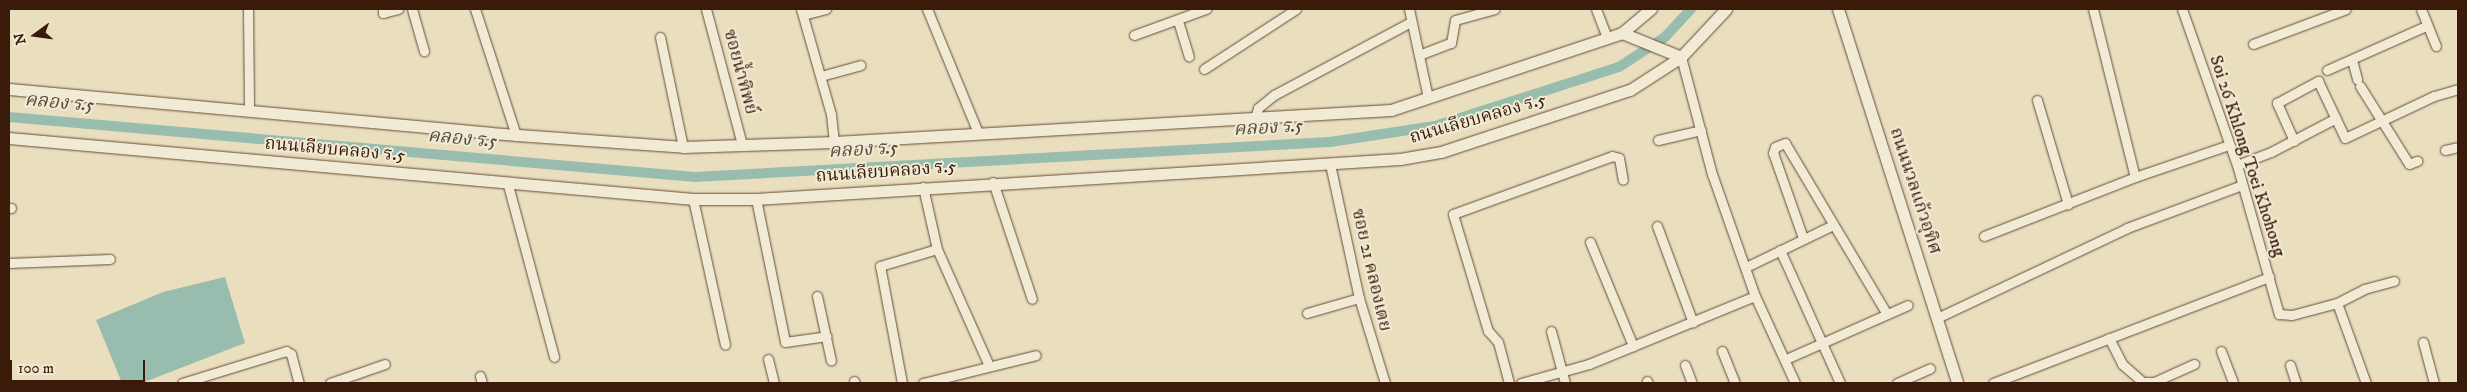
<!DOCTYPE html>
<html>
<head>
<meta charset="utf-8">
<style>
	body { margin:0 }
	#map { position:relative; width:2467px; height:392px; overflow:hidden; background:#e9dfbf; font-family:"IM FELL DW Pica","Noto Serif Thai",serif }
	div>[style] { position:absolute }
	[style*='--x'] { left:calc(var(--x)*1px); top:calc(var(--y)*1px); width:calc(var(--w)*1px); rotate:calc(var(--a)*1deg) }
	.water>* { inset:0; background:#98bdae }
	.canal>* { height:10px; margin:-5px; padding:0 5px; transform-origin:5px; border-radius:5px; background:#98bdae }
	.roads { filter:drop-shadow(0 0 1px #664b36) drop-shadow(0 0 1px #664b36) }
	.minor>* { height:9px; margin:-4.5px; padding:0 4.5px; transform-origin:4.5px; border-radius:4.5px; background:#f1ead5 }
	.tertiary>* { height:11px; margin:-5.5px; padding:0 5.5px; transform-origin:5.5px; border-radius:5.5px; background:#f1ead5 }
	span { translate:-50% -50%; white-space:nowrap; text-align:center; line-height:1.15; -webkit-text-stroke:4px #f1ead5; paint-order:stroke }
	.street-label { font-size:18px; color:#3a1a08 }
	.water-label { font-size:19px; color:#564b3a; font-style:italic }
	.frame { position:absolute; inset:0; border:10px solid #3a1a08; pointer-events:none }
	.north { position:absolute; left:10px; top:10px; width:50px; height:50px; -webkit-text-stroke:4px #f1ead5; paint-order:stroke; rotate:256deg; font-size:14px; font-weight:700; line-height:20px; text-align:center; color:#3a1a08 }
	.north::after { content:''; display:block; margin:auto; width:18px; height:22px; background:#3a1a08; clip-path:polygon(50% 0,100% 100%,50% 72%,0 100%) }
	.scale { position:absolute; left:10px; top:360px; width:135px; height:22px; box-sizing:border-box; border:2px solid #3a1a08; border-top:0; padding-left:6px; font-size:15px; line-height:18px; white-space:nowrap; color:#3a1a08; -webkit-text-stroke:4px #f1ead5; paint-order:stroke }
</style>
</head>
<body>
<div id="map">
	<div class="water">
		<div style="clip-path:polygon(225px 277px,245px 343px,142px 383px,122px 383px,96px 320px,163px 292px)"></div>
	</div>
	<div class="canal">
		<div style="--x:9;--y:117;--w:689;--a:5"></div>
		<div style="--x:695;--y:177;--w:636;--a:-3.15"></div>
		<div style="--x:1330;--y:142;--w:106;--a:-8.7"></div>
		<div style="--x:1435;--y:126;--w:193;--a:-17.8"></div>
		<div style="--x:1619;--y:67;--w:55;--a:-33.1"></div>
		<div style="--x:1665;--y:37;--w:38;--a:-47"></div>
	</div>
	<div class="roads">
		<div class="minor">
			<div style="--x:248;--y:9;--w:101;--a:89.4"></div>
			<div style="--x:383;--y:9;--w:4;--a:90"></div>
			<div style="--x:383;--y:13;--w:16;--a:-15"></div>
			<div style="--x:412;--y:9;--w:44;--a:74.1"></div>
			<div style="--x:475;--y:9;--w:133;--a:72"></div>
			<div style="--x:706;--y:9;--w:140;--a:75.1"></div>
			<div style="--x:801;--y:9;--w:109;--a:74.1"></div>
			<div style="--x:831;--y:114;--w:28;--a:84"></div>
			<div style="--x:927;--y:9;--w:134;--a:67.6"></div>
			<div style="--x:1409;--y:9;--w:91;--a:77.9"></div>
			<div style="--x:1596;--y:9;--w:31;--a:69"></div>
			<div style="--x:2093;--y:9;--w:173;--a:76"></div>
			<div style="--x:2182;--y:9;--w:165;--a:70.6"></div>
			<div style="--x:2237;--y:165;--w:155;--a:74.3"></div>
			<div style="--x:2279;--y:314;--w:13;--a:4"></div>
			<div style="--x:2292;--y:315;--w:47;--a:-14.9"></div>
			<div style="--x:2337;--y:303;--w:85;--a:70.1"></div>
			<div style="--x:2421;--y:9;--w:40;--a:68"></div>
			<div style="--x:803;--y:15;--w:24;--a:-15"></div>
			<div style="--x:1178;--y:21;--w:37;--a:73"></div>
			<div style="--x:1134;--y:35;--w:77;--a:-19.9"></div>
			<div style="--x:660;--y:37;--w:112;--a:78.2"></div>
			<div style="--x:2253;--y:44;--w:99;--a:-20.6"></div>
			<div style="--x:1419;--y:55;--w:34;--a:-21"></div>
			<div style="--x:1451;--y:43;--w:23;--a:-80"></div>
			<div style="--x:1455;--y:20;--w:41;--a:-15.4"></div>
			<div style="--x:1681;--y:57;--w:121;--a:75.2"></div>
			<div style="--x:1712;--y:174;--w:129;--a:70.6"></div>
			<div style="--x:1755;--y:296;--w:96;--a:65.3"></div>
			<div style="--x:2352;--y:60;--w:20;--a:75"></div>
			<div style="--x:1204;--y:69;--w:110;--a:-33.1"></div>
			<div style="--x:2327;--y:70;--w:108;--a:-24"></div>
			<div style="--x:821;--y:76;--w:41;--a:-15.4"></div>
			<div style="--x:2360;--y:86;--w:92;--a:57.9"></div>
			<div style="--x:2409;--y:164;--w:9;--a:-21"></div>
			<div style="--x:2037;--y:100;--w:109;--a:73.4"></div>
			<div style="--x:1255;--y:118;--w:10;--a:-73"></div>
			<div style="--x:1258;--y:108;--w:21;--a:-39"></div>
			<div style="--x:1274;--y:95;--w:155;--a:-28.1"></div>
			<div style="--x:1658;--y:140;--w:44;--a:-13.1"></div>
			<div style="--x:2294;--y:141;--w:42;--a:-114.1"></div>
			<div style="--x:2277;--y:103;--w:47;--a:-28.2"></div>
			<div style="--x:2318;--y:81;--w:63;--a:64.7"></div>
			<div style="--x:2345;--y:138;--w:98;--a:-25.3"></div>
			<div style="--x:2434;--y:96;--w:25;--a:-16"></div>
			<div style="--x:2445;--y:150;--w:13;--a:-13"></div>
			<div style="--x:1330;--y:164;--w:137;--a:77.8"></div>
			<div style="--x:1359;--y:298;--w:89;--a:73"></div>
			<div style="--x:2237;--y:165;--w:36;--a:-21"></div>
			<div style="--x:2271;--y:152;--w:73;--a:-27.6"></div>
			<div style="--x:993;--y:182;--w:123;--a:71.6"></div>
			<div style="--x:508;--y:185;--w:178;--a:75"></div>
			<div style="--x:923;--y:187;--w:64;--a:77.3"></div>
			<div style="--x:937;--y:249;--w:128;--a:66"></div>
			<div style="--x:693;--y:199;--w:149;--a:77.6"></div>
			<div style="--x:756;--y:199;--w:146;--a:78.5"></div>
			<div style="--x:785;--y:342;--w:42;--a:-8.1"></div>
			<div style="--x:9;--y:208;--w:2;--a:0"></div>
			<div style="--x:1657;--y:226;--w:103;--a:69.6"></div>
			<div style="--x:1984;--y:236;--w:162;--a:-21.3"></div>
			<div style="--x:2135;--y:177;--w:99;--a:-18.8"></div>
			<div style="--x:1803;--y:238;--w:90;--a:-109.4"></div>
			<div style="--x:1773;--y:153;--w:6;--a:-72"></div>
			<div style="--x:1775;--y:147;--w:11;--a:-22"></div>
			<div style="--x:1785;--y:143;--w:199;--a:59.2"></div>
			<div style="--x:1590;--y:242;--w:113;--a:67.5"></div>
			<div style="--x:1780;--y:250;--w:146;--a:65.7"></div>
			<div style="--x:9;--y:263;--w:101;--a:-2.3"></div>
			<div style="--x:1746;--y:267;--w:94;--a:-25.8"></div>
			<div style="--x:817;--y:296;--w:66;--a:77.8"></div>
			<div style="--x:2337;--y:303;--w:30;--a:-27"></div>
			<div style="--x:2364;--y:289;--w:31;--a:-15"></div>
			<div style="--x:1307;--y:313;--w:54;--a:-16.1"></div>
			<div style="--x:1937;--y:318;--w:210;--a:-25.3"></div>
			<div style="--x:2127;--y:228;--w:123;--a:-20.5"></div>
			<div style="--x:1551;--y:331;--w:54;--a:74.9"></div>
			<div style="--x:2109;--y:338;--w:29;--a:63"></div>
			<div style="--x:2122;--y:364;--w:28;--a:41"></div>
			<div style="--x:2143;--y:382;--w:11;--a:0"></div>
			<div style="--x:2154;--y:382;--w:44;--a:-24.2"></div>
			<div style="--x:2423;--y:342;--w:42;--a:75"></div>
			<div style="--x:1722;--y:351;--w:35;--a:68"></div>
			<div style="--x:2221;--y:351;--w:34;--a:69"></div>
			<div style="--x:768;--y:359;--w:25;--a:76"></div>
			<div style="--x:1786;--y:359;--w:133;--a:-23.9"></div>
			<div style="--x:1685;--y:365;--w:19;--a:69"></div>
			<div style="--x:2290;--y:365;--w:19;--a:72"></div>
			<div style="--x:480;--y:376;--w:7;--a:74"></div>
			<div style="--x:854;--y:381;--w:2;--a:63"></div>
			<div style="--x:1647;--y:381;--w:2;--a:63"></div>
			<div style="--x:182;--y:383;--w:109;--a:-17.1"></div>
			<div style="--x:286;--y:351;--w:6;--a:31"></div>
			<div style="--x:291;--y:354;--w:30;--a:75"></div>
			<div style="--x:330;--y:383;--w:58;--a:-19.1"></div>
			<div style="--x:902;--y:383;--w:119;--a:-100.6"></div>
			<div style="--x:880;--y:266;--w:59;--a:-16.6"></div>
			<div style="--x:923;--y:383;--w:116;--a:-13.9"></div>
			<div style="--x:1509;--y:383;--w:42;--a:-105"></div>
			<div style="--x:1498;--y:342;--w:15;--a:-132"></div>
			<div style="--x:1488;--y:331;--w:122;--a:-106.7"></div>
			<div style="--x:1453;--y:214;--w:169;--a:-20"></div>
			<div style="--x:1612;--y:156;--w:7;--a:16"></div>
			<div style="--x:1619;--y:158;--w:22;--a:80"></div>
			<div style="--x:1521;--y:383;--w:71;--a:-15.6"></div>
			<div style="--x:1589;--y:364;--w:179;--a:-22.3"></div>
			<div style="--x:1897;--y:383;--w:36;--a:-24"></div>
			<div style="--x:1993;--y:383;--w:296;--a:-21"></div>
		</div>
		<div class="tertiary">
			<div style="--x:1838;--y:9;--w:392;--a:72.3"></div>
			<div style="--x:1622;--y:33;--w:64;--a:22.1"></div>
			<div style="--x:9;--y:89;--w:483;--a:5.2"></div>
			<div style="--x:490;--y:133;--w:194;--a:4.1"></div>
			<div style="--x:683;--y:147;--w:151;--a:-1.9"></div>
			<div style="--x:834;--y:142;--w:558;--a:-3.29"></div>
			<div style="--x:1391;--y:110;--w:243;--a:-18.4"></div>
			<div style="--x:1622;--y:33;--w:38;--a:-40"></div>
			<div style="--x:9;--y:138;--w:687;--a:5.1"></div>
			<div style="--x:693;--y:199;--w:63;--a:0"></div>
			<div style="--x:756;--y:199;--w:645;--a:-3.55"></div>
			<div style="--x:1400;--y:159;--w:42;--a:-9.7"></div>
			<div style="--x:1441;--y:152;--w:199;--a:-18.2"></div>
			<div style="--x:1630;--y:90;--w:61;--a:-32.9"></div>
			<div style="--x:1681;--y:57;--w:66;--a:-46.8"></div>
		</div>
	</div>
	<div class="street-label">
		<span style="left:740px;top:72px;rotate:75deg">ซอยน้ำทิพย์</span>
		<span style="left:1478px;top:119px;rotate:-16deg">ถนนเลียบคลอง ร.5</span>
		<span style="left:335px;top:150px;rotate:5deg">ถนนเลียบคลอง ร.5</span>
		<span style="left:2247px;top:156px;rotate:72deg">Soi 26 Khlong Toei Khohong</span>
		<span style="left:886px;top:172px;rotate:-4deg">ถนนเลียบคลอง ร.5</span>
		<span style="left:1915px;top:191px;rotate:72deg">ถนนนวลแก้วอุทิศ</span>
		<span style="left:1371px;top:270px;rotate:77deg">ซอย 21 คลองเตย</span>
	</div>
	<div class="water-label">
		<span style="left:59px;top:103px;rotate:5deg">คลอง ร.5</span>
		<span style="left:1268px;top:128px;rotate:-3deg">คลอง ร.5</span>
		<span style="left:462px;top:139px;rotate:5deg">คลอง ร.5</span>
		<span style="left:863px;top:150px;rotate:-3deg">คลอง ร.5</span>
	</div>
	<div class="frame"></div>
	<div class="north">N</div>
	<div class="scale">100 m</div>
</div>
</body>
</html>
